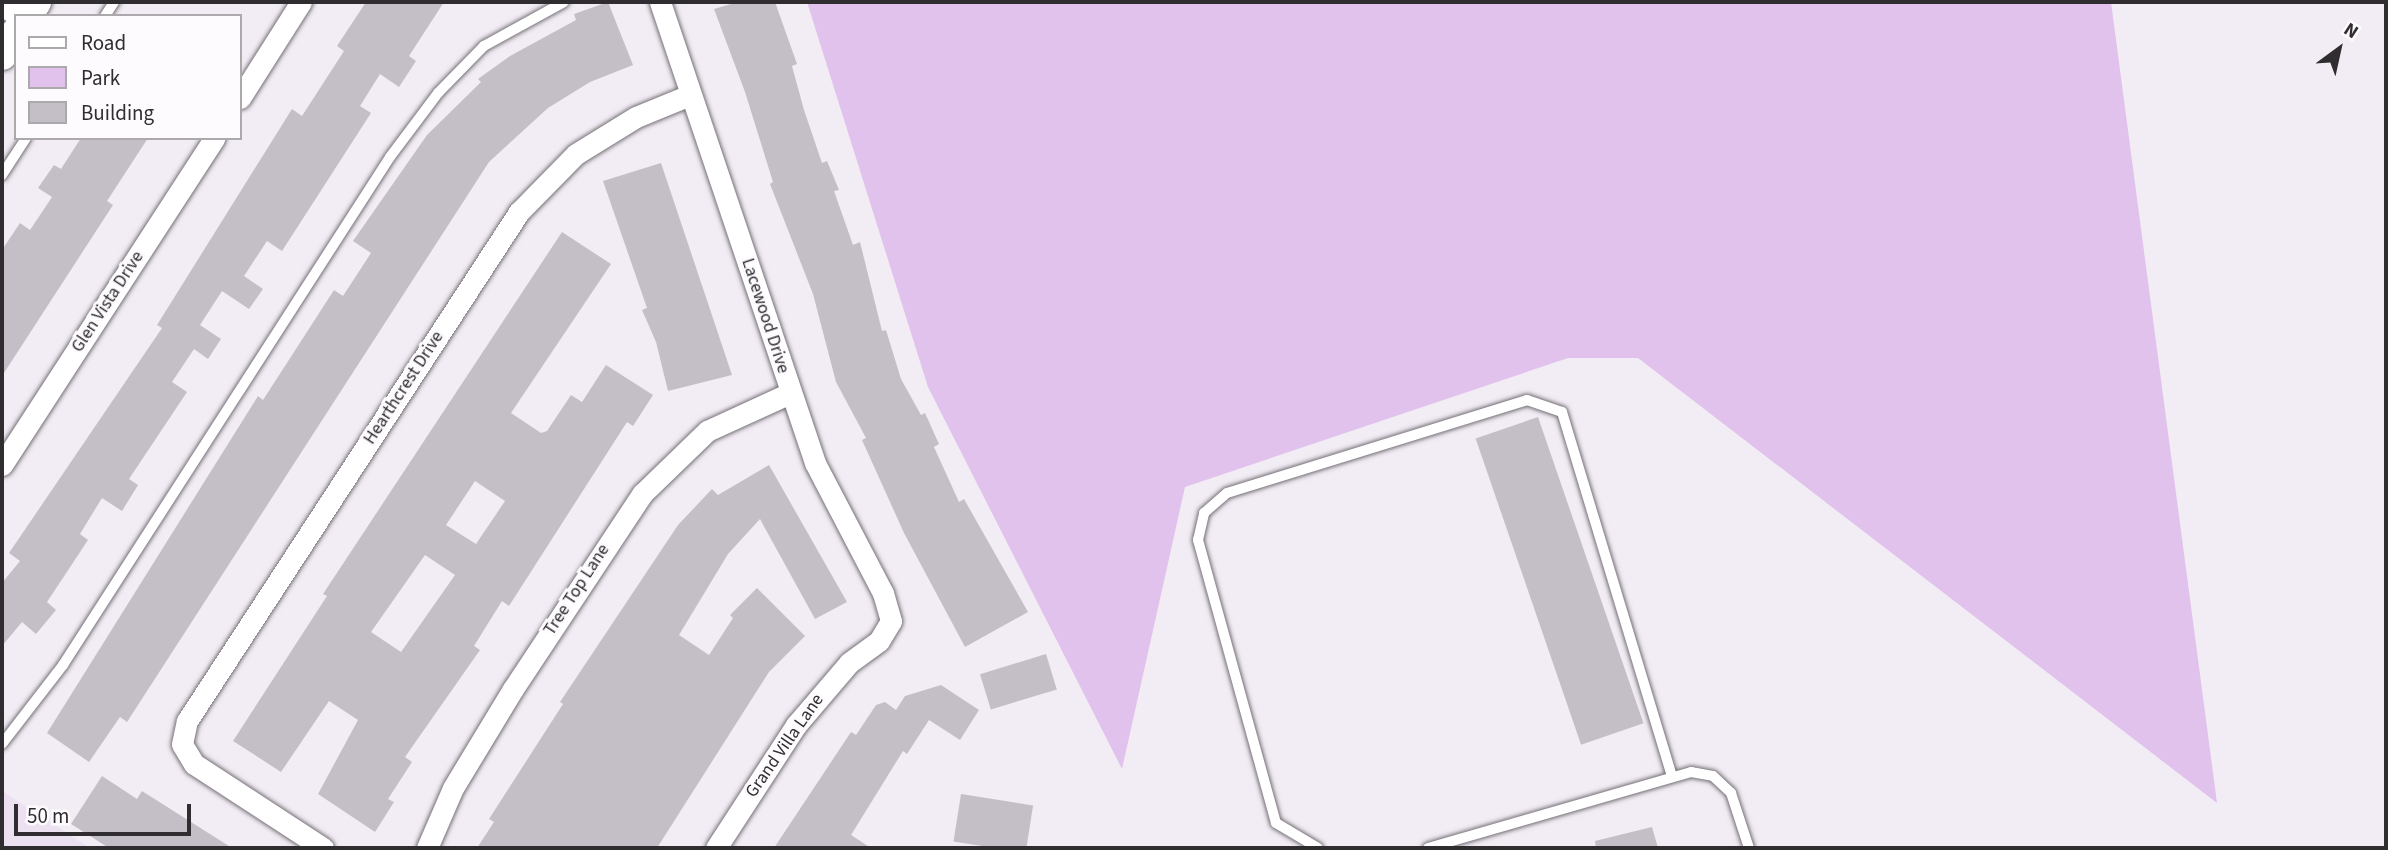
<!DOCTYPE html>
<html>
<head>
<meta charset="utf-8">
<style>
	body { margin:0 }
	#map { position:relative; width:2388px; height:850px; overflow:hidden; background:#f2ecf4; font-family:"Source Sans 3",sans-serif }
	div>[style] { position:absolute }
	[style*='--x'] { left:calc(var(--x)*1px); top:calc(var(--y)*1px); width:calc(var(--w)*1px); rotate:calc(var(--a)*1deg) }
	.built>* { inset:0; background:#ebe1f0 }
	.green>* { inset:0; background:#e0c2ec }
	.building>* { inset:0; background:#c4bfc7; transform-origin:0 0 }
	.roads { filter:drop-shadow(0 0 2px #757077) drop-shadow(0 0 2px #757077) }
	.lane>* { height:10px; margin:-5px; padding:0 5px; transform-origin:5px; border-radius:5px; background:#fff }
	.street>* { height:21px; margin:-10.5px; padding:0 10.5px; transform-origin:10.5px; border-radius:10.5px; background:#fff }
	.secondary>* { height:30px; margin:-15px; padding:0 15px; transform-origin:15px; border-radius:15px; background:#fff }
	span { translate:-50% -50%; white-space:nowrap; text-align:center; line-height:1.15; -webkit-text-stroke:6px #fdfbfe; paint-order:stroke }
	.street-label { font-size:18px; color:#2f2d30 }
	.frame { position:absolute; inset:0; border:4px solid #2f2d30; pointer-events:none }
	.legend { position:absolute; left:14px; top:14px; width:228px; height:126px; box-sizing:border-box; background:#fdfbfe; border:2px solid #aba9ac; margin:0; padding:9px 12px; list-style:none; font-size:21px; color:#2f2d30 }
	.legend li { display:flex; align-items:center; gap:14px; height:35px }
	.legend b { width:35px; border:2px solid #aba9ac }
	.north { position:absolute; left:2304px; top:14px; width:70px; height:70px; -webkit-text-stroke:5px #fdfbfe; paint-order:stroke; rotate:33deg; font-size:19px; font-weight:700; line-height:28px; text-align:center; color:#2f2d30 }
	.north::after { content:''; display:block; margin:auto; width:24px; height:32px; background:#2f2d30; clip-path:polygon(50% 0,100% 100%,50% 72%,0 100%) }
	.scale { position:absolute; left:14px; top:804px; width:177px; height:32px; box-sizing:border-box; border:4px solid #2f2d30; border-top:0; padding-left:9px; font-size:21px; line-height:24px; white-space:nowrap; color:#2f2d30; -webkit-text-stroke:5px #fdfbfe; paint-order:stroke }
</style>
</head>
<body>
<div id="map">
	<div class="built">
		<div style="clip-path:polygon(2px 791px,90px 848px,2px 848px)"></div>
	</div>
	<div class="green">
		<div style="clip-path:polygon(807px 2px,2111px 2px,2217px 803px,1638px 358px,1568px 358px,1185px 487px,1122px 769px,928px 387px)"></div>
	</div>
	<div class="building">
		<div style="clip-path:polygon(366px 2px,444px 2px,409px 56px,416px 61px,399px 87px,380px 74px,360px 106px,371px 113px,282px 251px,267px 241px,244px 276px,263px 289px,249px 309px,222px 291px,200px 325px,221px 339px,208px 359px,194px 349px,172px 382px,187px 392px,129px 479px,138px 485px,122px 511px,102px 498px,80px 534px,88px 540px,47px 602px,56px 610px,36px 634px,22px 622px,2px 646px,2px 583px,20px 561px,9px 553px,162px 328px,157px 325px,292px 109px,302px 116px,344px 51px,337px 46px)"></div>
		<div style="clip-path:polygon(608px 2px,633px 65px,590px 82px,548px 108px,489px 162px,127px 722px,120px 717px,89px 762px,47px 733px,258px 396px,263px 400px,334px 290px,343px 296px,371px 253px,353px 241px,427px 135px,481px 82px,478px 79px,510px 56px,576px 20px,574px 14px)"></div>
		<div style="clip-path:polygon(738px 2px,775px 2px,797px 64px,792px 66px,804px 110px,822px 163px,827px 161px,839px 190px,834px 191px,853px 245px,860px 242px,882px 331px,886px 330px,901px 379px,921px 415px,925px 413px,939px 444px,934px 447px,959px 502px,964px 499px,1028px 612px,965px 647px,904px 533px,862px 440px,866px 438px,836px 382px,813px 294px,770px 184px,773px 182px,745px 92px,714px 9px)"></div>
		<div style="clip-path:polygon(81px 138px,148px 138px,107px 201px,113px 205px,2px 376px,2px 250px,20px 223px,30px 230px,52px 197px,38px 188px,54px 165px,61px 169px)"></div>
		<div style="clip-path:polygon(661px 163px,732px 375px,668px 391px,656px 342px,642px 310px,647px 308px,603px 181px)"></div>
		<div style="clip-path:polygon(evenodd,562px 232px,611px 264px,511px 413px,541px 433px,547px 431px,571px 395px,582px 402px,606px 365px,653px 395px,633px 426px,627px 422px,509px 606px,502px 601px,474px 646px,480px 650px,405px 757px,412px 762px,388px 799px,394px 802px,375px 832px,318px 794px,358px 720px,329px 701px,281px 772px,233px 741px,327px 596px,323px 594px,562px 232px,475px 481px,505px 501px,476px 544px,446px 525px,475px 481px,562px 232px,425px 555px,455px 575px,401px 652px,371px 632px,425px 555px)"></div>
		<div style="left:1538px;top:417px;width:324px;height:66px;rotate:71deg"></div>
		<div style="clip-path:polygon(769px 465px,847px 602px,815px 619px,760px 519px,728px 554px,679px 635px,709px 655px,733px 618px,730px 615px,757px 588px,805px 636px,769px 672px,657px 848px,477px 848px,494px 822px,489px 819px,563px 704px,560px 702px,678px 525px,712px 489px,718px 495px)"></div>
		<div style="left:1046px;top:654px;width:37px;height:69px;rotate:73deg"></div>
		<div style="clip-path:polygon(941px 685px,979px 710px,960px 740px,929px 720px,907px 754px,903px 751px,851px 835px,871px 848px,774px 848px,851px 732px,856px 735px,876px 705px,885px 702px,896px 710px,905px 696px)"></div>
		<div style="clip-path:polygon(102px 776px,137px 799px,142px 791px,232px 848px,109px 848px,71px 824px)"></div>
		<div style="left:961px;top:794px;width:73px;height:48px;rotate:9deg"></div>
		<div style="clip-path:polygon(1652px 827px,1658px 848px,1596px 848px,1595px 841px)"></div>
	</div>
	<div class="roads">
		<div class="lane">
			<div style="--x:105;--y:16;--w:17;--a:-57"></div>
			<div style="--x:2;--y:175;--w:44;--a:-57"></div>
			<div style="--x:2;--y:744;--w:100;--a:-52.3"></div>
			<div style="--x:63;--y:665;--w:604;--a:-57.23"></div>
			<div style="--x:390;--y:157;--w:80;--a:-53.1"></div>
			<div style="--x:438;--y:93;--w:66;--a:-45.6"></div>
			<div style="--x:484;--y:46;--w:91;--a:-28.8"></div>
			<div style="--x:1318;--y:848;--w:49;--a:-149.2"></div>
			<div style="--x:1276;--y:823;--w:294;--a:-105.4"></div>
			<div style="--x:1198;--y:540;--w:28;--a:-77"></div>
			<div style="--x:1204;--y:513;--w:30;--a:-41"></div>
			<div style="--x:1227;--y:493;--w:314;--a:-17.2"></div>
			<div style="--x:1527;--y:400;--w:37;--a:19"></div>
			<div style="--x:1562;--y:412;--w:381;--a:73.2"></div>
			<div style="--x:1428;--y:848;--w:274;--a:-16.1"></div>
			<div style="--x:1691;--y:772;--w:22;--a:10"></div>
			<div style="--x:1713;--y:776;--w:25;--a:43"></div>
			<div style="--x:1731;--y:793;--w:58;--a:71.9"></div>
		</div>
		<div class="street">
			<div style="--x:660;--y:2;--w:486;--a:71.4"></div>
			<div style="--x:815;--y:463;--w:147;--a:62.4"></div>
			<div style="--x:883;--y:593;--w:29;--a:74"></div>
			<div style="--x:891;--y:621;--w:23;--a:121"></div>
			<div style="--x:879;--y:641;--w:37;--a:144"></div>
			<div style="--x:849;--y:663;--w:82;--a:130.5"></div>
			<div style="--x:796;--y:725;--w:147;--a:123"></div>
			<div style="--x:2;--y:5;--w:19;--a:35"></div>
			<div style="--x:240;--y:98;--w:114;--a:-57.6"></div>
			<div style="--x:2;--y:465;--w:390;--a:-57"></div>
			<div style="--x:323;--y:848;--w:154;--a:-146.9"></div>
			<div style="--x:194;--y:764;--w:23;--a:-121"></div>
			<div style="--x:182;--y:744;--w:24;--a:-78"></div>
			<div style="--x:187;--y:721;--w:608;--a:-56.89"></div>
			<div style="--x:519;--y:212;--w:81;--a:-45.5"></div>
			<div style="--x:576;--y:154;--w:70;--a:-31.7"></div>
			<div style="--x:636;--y:117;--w:58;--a:-22.2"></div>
			<div style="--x:427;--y:848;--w:65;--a:-66.6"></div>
			<div style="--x:453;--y:788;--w:116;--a:-58.8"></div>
			<div style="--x:513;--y:689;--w:234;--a:-56.5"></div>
			<div style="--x:642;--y:494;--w:91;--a:-44.1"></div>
			<div style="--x:707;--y:431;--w:91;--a:-24.6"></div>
		</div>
		<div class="secondary">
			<div style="--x:27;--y:16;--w:17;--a:-57"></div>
			<div style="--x:2;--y:55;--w:26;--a:-58"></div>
		</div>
	</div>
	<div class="street-label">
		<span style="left:108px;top:302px;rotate:-57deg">Glen Vista Drive</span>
		<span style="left:765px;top:316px;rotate:72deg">Lacewood Drive</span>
		<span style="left:404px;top:388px;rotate:-57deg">Hearthcrest Drive</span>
		<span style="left:577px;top:590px;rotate:-57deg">Tree Top Lane</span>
		<span style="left:785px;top:746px;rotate:-55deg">Grand Villa Lane</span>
	</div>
	<div class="frame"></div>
	<ul class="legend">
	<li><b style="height:9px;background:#fff"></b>Road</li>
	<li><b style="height:19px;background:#e0c2ec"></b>Park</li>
	<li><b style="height:19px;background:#c4bfc7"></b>Building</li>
	</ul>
	<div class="north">N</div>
	<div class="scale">50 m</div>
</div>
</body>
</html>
